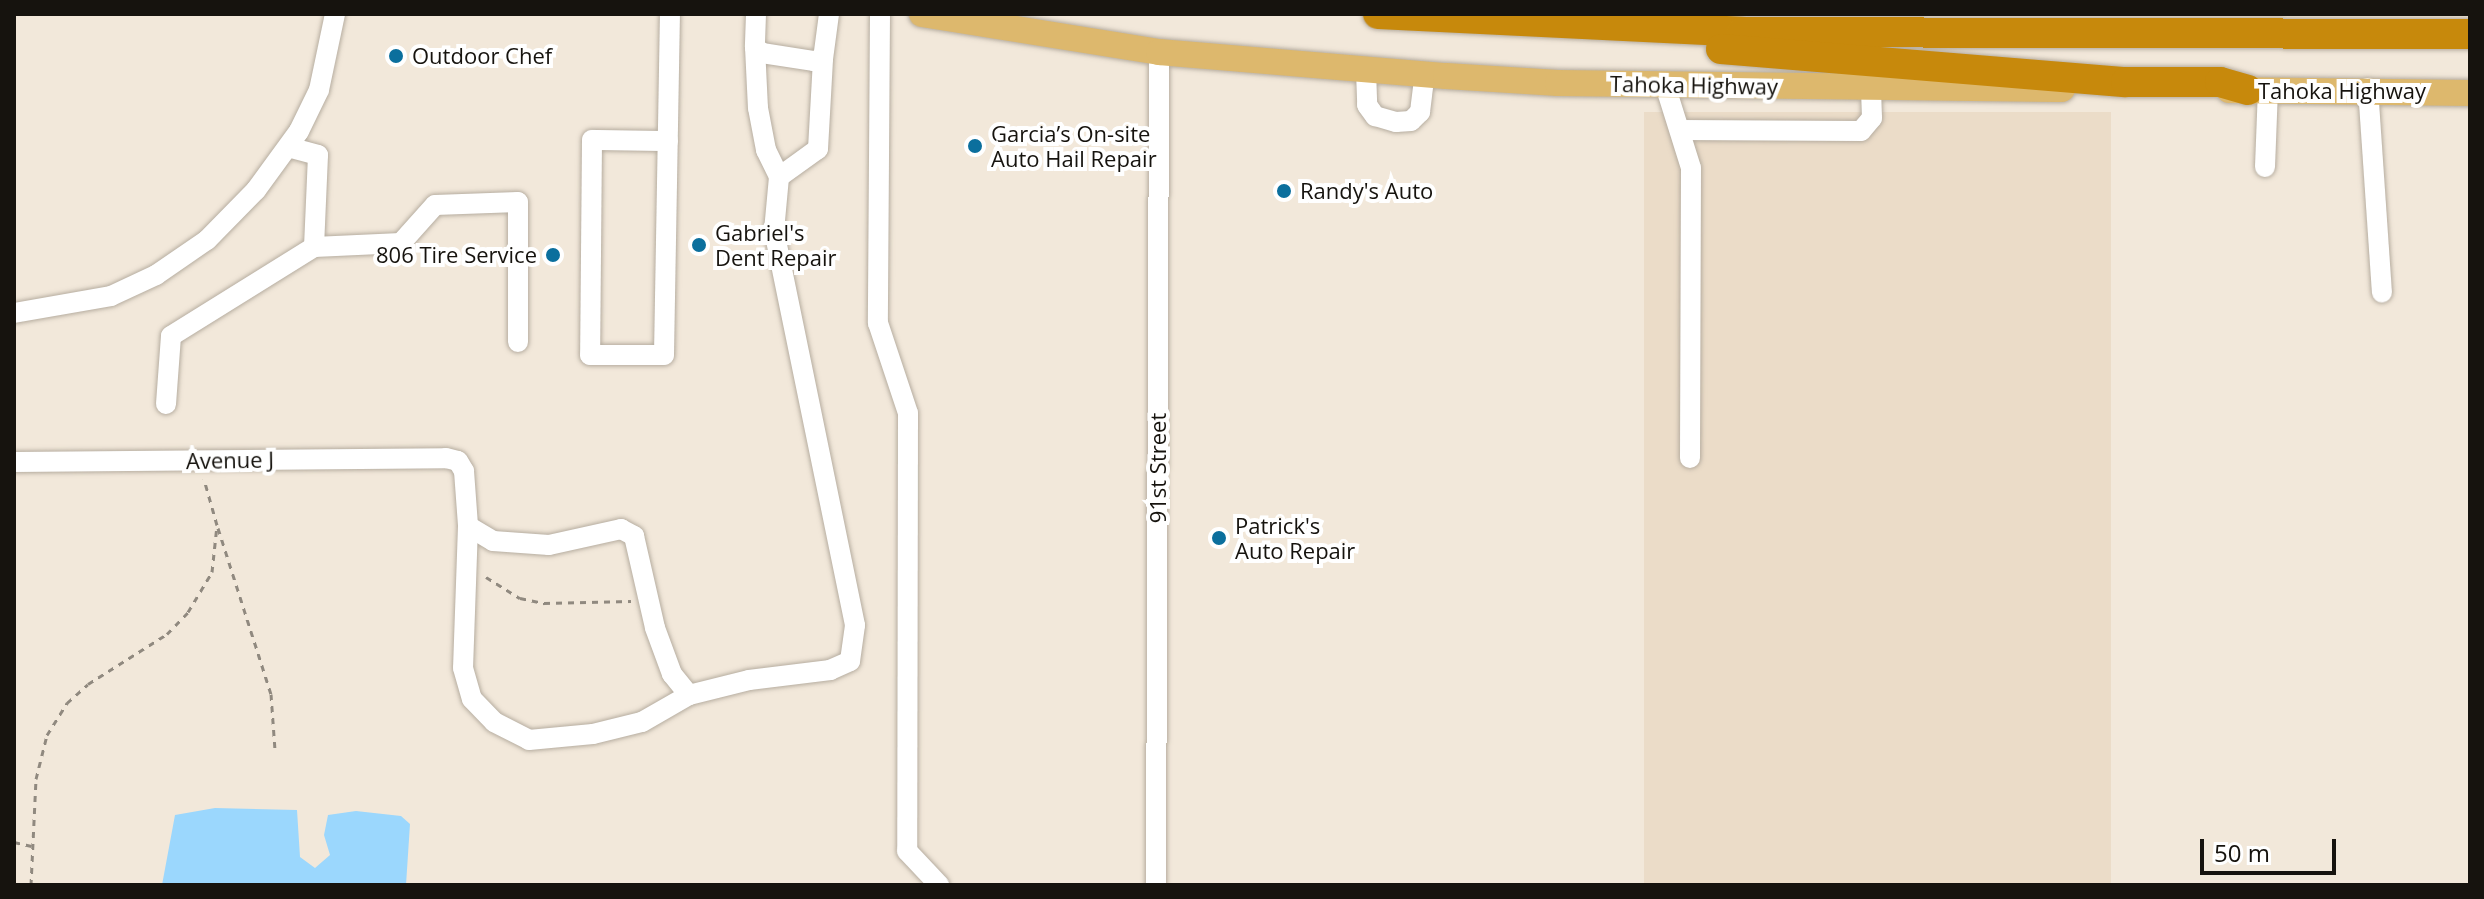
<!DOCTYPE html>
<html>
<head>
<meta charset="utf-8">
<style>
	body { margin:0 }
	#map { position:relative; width:2484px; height:899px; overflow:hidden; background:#f2e8da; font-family:"Open Sans",sans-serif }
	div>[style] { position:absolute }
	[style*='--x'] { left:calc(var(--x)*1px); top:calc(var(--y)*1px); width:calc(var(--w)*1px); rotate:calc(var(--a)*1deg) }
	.built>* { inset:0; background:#ebdcc8; transform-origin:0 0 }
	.water>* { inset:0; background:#9bd7fd }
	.path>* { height:3px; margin-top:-1.5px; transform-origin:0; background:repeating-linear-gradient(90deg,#90897f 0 6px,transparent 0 12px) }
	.roads { filter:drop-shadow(0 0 2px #b6ada0) drop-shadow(0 0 2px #b6ada0) }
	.minor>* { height:20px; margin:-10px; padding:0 10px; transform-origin:10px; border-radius:10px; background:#fff }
	.major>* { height:26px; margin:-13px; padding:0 13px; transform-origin:13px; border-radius:13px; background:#ddb86d }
	.highway>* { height:30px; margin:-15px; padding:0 15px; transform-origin:15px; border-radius:15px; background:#c7890c }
	.dots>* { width:22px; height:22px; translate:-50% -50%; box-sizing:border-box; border:4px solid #fff; border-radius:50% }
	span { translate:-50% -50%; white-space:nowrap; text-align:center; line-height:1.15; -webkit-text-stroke:8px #fff; paint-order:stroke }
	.poi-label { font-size:22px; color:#16130e }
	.left { translate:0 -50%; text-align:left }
	.right { translate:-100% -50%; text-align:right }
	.street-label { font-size:22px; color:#16130e }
	.frame { position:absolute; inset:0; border:16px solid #16130e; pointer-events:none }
	.scale { position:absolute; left:2200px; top:839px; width:136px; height:36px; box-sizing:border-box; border:4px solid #16130e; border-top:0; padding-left:10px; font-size:24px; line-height:28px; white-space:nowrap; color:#16130e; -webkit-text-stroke:6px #fff; paint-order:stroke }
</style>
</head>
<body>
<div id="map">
	<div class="built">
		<div style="left:1644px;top:112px;width:467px;height:773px"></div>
	</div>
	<div class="water">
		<div style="clip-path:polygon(215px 808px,297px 810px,300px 857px,315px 868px,330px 855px,324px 835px,328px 815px,356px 811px,401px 816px,410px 824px,406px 885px,162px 885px,175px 815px)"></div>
	</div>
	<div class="path">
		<div style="--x:218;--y:528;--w:174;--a:72.3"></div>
		<div style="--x:271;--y:694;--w:56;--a:85.9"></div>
		<div style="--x:486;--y:577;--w:40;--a:32"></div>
		<div style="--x:520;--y:598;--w:25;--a:12"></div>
		<div style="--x:544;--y:603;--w:87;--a:-1.3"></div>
		<div style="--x:14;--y:842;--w:18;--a:13"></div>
		<div style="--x:31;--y:885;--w:106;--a:-87.3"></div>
		<div style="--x:36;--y:779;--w:45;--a:-76"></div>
		<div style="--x:47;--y:735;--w:38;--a:-58"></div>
		<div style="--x:67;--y:703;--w:28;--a:-42"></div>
		<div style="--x:88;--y:684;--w:93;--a:-32.3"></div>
		<div style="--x:167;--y:634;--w:30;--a:-46"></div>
		<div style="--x:188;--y:612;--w:47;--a:-59"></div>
		<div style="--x:212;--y:572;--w:47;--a:-83.9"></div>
		<div style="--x:217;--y:525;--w:48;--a:-105.8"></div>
	</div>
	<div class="roads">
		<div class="minor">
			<div style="--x:756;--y:14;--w:33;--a:92"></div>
			<div style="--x:755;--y:47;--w:9;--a:41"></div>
			<div style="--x:762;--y:53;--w:53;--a:8.7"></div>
			<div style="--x:814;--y:61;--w:9;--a:-13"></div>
			<div style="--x:823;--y:59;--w:45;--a:-82.4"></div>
			<div style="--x:880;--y:14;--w:309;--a:90.4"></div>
			<div style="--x:878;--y:323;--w:95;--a:71.6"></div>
			<div style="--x:908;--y:413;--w:438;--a:90.1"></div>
			<div style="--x:907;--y:851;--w:47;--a:46.7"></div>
			<div style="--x:755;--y:47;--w:61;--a:87.2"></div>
			<div style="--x:758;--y:108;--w:43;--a:79.2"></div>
			<div style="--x:766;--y:150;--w:30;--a:64"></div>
			<div style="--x:1366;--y:70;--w:35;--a:88"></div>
			<div style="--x:1367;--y:105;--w:14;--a:54"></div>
			<div style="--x:1375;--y:116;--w:22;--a:16"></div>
			<div style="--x:1396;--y:122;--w:15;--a:-4"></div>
			<div style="--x:1411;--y:121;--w:13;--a:-45"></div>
			<div style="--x:1420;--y:112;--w:39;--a:-83"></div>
			<div style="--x:1665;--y:85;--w:87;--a:72.6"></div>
			<div style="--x:1691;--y:168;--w:290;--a:90.2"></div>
			<div style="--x:2368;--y:88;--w:205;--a:86.1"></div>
			<div style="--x:1680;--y:130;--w:181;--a:0.3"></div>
			<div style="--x:1861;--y:131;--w:17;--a:-50"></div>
			<div style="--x:1872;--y:118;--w:30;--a:-92"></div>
			<div style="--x:668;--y:141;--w:76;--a:-179.2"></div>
			<div style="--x:592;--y:140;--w:215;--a:90.5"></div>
			<div style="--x:590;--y:355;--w:74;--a:0"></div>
			<div style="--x:664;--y:355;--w:341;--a:-89"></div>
			<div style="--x:2265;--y:167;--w:77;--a:-87.8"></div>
			<div style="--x:314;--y:247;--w:87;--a:-2.6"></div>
			<div style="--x:401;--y:243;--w:51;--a:-48.2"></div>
			<div style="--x:435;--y:205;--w:83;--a:-2.1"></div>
			<div style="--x:518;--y:202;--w:140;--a:90"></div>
			<div style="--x:14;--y:313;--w:98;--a:-9.9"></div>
			<div style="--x:111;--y:296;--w:50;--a:-25"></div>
			<div style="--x:156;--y:275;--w:62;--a:-34.5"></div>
			<div style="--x:207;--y:240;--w:70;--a:-45.6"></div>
			<div style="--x:256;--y:190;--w:73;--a:-53.9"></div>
			<div style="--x:299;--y:131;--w:46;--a:-64"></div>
			<div style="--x:319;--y:90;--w:78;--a:-78.1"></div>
			<div style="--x:166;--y:404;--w:68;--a:-85.8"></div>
			<div style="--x:171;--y:336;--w:168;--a:-31.9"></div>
			<div style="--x:314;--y:247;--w:92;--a:-87.5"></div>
			<div style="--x:318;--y:155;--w:30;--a:-165"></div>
			<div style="--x:14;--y:462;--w:432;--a:-0.5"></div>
			<div style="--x:446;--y:458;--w:12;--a:14"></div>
			<div style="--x:458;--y:461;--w:12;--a:59"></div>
			<div style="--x:464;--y:471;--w:55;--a:85.8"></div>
			<div style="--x:468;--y:526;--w:29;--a:31"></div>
			<div style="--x:493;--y:541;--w:56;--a:4.1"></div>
			<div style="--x:549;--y:545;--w:74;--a:-12.5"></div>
			<div style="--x:621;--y:529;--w:15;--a:28"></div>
			<div style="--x:634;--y:536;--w:94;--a:77.1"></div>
			<div style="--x:655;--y:628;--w:49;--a:69.7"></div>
			<div style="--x:672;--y:674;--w:27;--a:51"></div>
			<div style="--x:689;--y:695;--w:62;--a:-14"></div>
			<div style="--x:749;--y:680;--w:82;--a:-7"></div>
			<div style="--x:830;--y:670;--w:22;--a:-24"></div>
			<div style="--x:850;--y:661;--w:36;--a:-82"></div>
			<div style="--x:855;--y:625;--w:402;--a:-101.6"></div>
			<div style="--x:774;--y:231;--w:54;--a:-84.7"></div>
			<div style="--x:779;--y:177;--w:48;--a:-35.7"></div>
			<div style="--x:818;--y:149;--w:90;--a:-86.8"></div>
			<div style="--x:468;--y:526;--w:142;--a:92"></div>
			<div style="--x:463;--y:668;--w:32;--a:74"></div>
			<div style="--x:472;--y:699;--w:32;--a:46"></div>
			<div style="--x:494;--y:722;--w:39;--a:27"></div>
			<div style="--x:529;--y:740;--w:64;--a:-5.4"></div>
			<div style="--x:593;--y:734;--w:50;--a:-13.8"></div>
			<div style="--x:642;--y:722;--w:54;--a:-29.9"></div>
			<div style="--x:1156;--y:885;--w:833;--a:-89.79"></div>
		</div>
		<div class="major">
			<div style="--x:922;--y:14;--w:240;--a:9.1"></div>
			<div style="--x:1159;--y:52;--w:288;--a:4.8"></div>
			<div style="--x:1446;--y:76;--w:112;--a:3.6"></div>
			<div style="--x:1558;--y:83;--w:504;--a:0.68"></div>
			<div style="--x:2229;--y:90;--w:241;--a:0.7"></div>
		</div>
		<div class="highway">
			<div style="--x:1378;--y:14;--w:364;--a:2.8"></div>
			<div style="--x:1742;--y:32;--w:728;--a:0.16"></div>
			<div style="--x:1721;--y:49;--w:406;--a:4.7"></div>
			<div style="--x:2126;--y:82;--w:94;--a:0"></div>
			<div style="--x:2220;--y:82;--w:29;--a:16"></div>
		</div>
	</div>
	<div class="dots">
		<div style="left:396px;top:56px;background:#0b6f9d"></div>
		<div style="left:975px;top:146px;background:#0b6f9d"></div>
		<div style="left:1284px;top:191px;background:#0b6f9d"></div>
		<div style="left:699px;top:245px;background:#0b6f9d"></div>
		<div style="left:553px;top:255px;background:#0b6f9d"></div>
		<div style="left:1219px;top:538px;background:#0b6f9d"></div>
	</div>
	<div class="poi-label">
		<span class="left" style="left:412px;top:56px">Outdoor Chef</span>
		<span class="left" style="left:991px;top:146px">Garcia’s On-site<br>Auto Hail Repair</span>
		<span class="left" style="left:1300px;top:191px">Randy's Auto</span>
		<span class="left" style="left:715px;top:245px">Gabriel's<br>Dent Repair</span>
		<span class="right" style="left:537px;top:255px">806 Tire Service</span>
		<span class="left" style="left:1235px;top:538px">Patrick's<br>Auto Repair</span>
	</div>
	<div class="street-label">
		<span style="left:1694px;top:85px;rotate:1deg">Tahoka Highway</span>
		<span style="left:2342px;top:91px">Tahoka Highway</span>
		<span style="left:230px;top:460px;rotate:-1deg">Avenue J</span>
		<span style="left:1158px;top:468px;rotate:-90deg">91st Street</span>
	</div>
	<div class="frame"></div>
	<div class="scale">50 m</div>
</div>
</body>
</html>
